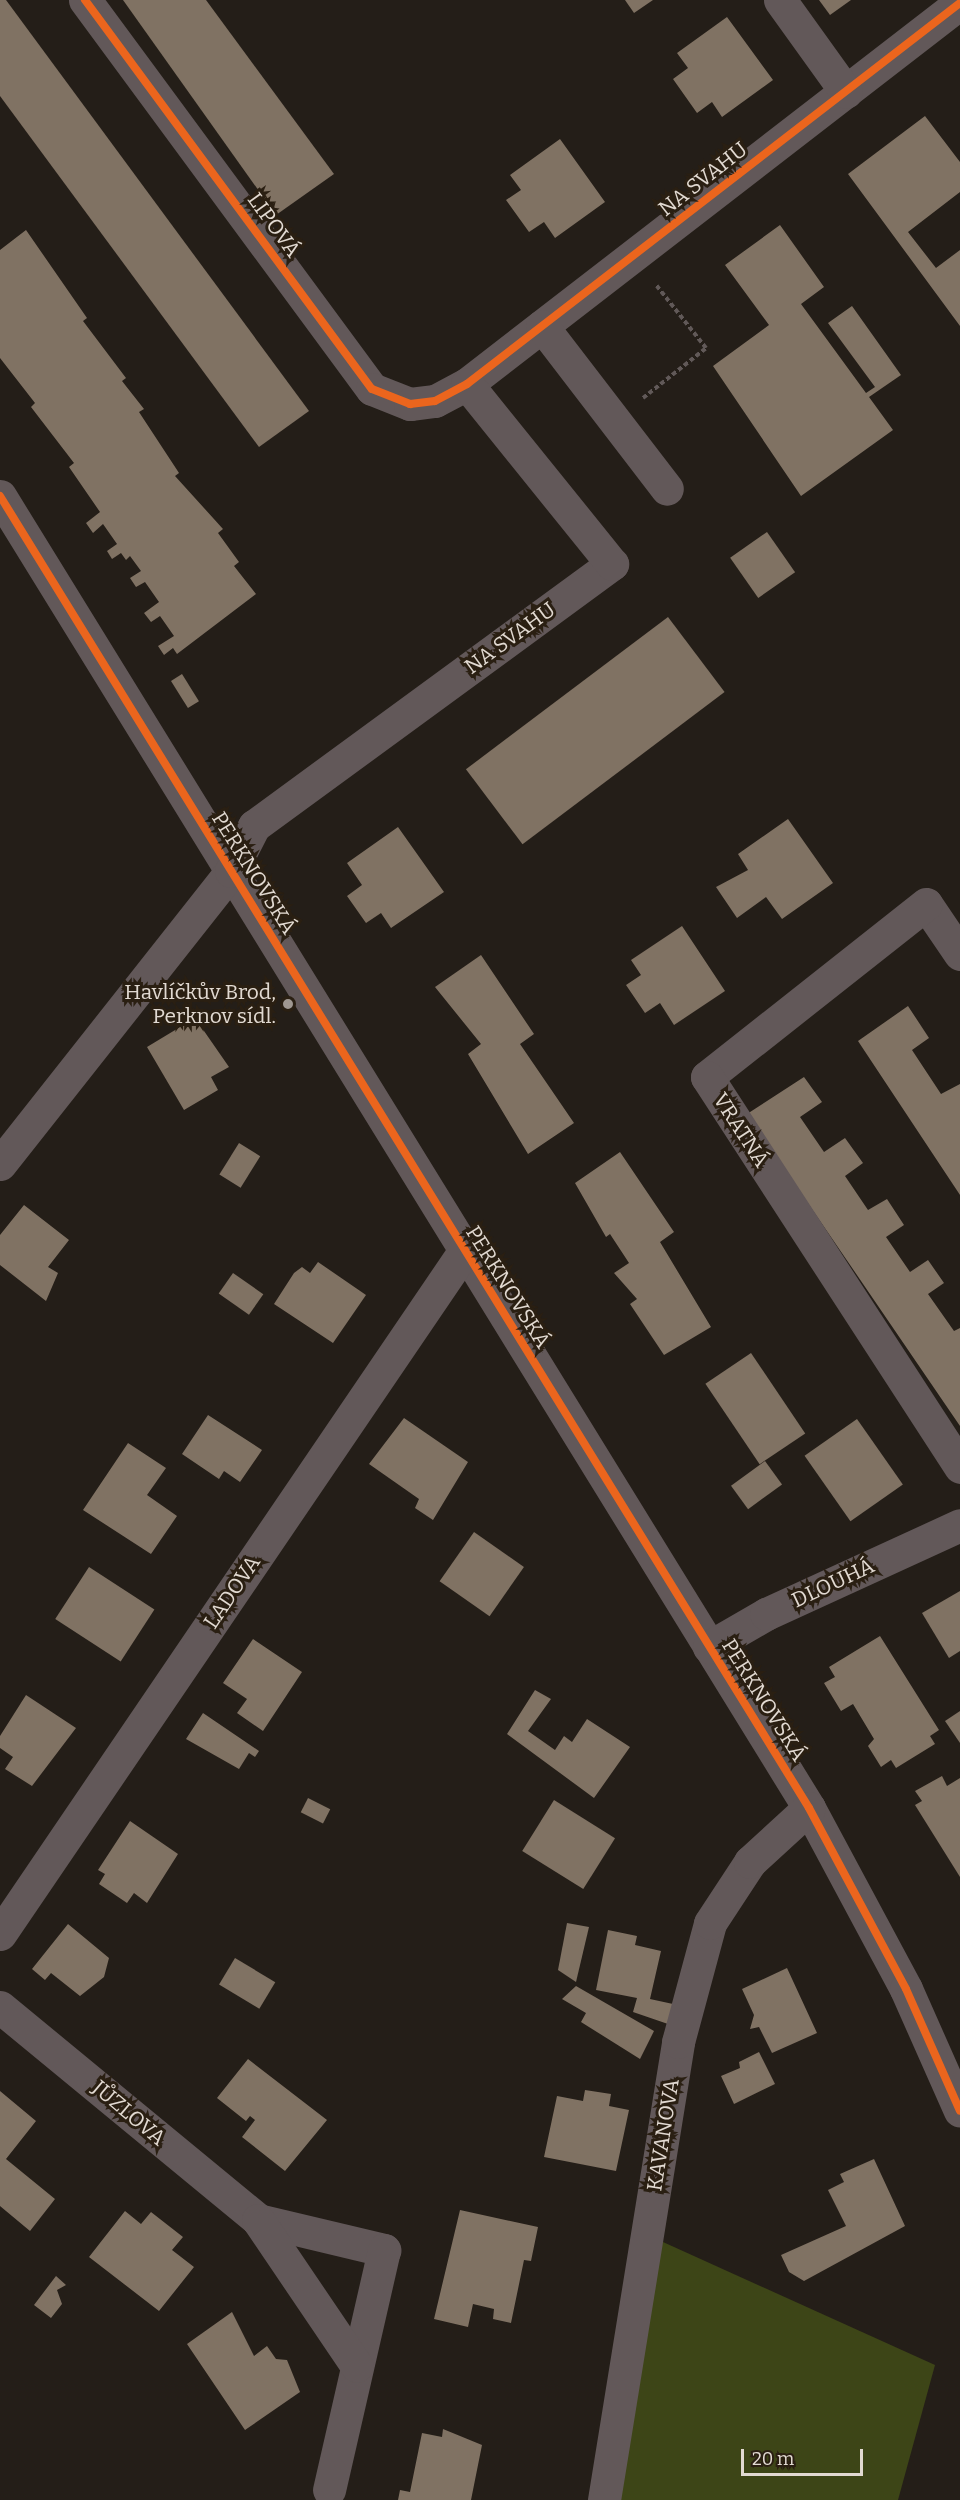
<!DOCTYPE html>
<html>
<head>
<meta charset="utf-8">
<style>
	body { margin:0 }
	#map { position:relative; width:960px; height:2500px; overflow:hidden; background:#241e18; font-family:Bitter,serif }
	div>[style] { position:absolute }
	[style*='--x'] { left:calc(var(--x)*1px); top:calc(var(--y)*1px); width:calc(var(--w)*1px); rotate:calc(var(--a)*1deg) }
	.green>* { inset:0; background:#3d4517 }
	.building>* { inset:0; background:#807263; transform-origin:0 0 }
	.path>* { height:4px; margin-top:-2px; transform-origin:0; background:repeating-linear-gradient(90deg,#615958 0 4.5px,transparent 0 7.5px) }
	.minor>* { height:33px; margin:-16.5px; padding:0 16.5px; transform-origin:16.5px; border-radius:16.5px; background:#625859 }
	.cycleway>* { height:8px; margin:-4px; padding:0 4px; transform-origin:4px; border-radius:4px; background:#eb651d }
	.dots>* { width:16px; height:16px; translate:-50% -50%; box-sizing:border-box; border:3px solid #2a1f12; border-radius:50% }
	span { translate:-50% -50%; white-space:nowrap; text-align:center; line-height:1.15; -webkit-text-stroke:6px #2a1f12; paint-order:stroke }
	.street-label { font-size:21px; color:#e2dad2 }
	.poi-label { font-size:21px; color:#e2dad2 }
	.right { translate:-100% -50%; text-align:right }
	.scale { position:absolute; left:741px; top:2449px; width:122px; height:27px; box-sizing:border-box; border:3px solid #e2dad2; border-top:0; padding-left:8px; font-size:18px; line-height:21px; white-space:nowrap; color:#e2dad2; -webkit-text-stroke:4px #2a1f12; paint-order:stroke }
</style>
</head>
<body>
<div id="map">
	<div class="green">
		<div style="clip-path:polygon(663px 2242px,935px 2365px,898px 2500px,595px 2500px,644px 2283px)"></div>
	</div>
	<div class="building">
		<div style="clip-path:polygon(0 0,6px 0,309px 411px,259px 447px,0 96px)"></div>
		<div style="clip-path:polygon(123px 0,206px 0,334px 174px,276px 215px)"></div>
		<div style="clip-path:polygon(625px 0,653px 0,634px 13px)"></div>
		<div style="clip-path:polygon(819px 0,851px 0,830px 15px)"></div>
		<div style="clip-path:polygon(727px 17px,773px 80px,722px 117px,712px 102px,697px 113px,673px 79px,688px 68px,677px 53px)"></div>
		<div style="clip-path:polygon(925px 116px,960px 162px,960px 192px,908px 232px,936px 268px,960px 250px,960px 326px,848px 174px)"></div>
		<div style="clip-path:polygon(560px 139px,605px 202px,555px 238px,544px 222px,529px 232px,506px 200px,521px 190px,510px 175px)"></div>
		<div style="clip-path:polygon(780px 225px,824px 287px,801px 304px,866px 393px,875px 387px,828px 323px,852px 306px,901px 375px,869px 397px,893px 430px,801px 496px,713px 366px,769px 325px,725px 265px)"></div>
		<div style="clip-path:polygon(26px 230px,87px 318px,83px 321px,126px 378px,122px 381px,144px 409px,139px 412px,179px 473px,175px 476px,223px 529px,218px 533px,239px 562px,234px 566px,256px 594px,177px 654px,173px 648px,164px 655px,158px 646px,174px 636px,160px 616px,151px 622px,144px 613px,159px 602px,145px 582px,136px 587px,130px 578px,141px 571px,130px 556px,126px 560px,121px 553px,112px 559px,107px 551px,117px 544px,103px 524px,93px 533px,86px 523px,100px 512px,69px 467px,74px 463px,31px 407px,35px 403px,0 358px,0 250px)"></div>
		<div style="left:767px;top:532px;width:49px;height:45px;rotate:55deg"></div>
		<div style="left:668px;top:617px;width:94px;height:253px;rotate:53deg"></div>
		<div style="left:182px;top:674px;width:32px;height:13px;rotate:58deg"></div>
		<div style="clip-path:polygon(788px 819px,833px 883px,782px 919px,766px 897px,737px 918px,716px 887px,748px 870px,738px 854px)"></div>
		<div style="clip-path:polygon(398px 827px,444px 892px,391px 928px,381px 913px,366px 923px,347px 896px,362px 885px,347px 863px)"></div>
		<div style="clip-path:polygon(682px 926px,725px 991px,674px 1025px,660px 1003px,645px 1013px,626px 985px,641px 975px,631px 960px)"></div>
		<div style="clip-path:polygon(481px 955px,534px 1034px,520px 1044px,574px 1123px,528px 1154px,468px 1054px,481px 1044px,435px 987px)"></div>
		<div style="clip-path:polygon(908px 1006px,929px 1038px,912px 1050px,941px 1094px,960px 1084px,960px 1195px,858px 1041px)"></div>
		<div style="clip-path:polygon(195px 1018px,229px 1067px,211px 1077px,218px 1090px,184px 1110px,147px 1047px)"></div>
		<div style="clip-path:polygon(804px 1077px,822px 1102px,800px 1117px,824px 1152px,845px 1138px,863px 1163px,845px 1176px,868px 1210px,887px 1199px,904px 1225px,886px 1237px,910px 1272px,928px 1260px,944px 1283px,928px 1294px,954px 1331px,960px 1328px,960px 1426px,747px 1114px)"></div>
		<div style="left:239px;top:1143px;width:25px;height:37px;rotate:32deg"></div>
		<div style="clip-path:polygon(620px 1152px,674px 1232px,660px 1242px,711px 1327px,664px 1355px,630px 1304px,637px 1299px,614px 1273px,629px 1263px,610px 1234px,606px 1237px,575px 1183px)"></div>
		<div style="clip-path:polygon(24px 1205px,69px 1240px,48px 1267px,58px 1273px,46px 1301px,0 1265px,0 1235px)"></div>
		<div style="clip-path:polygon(318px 1262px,366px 1295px,333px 1343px,274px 1304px,294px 1273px,302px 1267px,310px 1273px)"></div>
		<div style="left:233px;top:1273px;width:37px;height:25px;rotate:35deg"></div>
		<div style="left:751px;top:1353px;width:97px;height:55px;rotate:56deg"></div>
		<div style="clip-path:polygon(208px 1415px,262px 1450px,240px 1482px,224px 1471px,219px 1479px,182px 1454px)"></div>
		<div style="clip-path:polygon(404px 1418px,468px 1462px,433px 1520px,415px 1508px,419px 1499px,369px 1464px)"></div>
		<div style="left:857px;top:1419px;width:80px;height:64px;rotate:55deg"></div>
		<div style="clip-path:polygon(128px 1443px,166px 1468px,147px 1495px,177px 1516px,151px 1554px,83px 1510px)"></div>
		<div style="left:765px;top:1461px;width:29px;height:42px;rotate:54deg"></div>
		<div style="left:474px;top:1532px;width:61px;height:60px;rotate:35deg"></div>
		<div style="left:89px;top:1567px;width:78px;height:62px;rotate:33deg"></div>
		<div style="clip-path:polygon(960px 1591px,960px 1651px,949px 1658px,922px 1613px)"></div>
		<div style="clip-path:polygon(880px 1636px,939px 1730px,930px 1736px,935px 1744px,896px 1768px,891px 1760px,881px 1767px,868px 1746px,874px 1739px,853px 1704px,841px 1711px,824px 1683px,835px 1677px,829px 1667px)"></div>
		<div style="clip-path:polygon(253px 1639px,302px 1672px,263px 1731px,237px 1713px,247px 1699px,223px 1683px)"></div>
		<div style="clip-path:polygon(535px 1690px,551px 1699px,528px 1731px,555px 1750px,564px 1736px,572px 1742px,587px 1719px,630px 1747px,594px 1798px,507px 1734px)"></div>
		<div style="clip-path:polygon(26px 1695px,76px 1728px,32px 1786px,5px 1769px,13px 1757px,0 1748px,0 1736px)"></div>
		<div style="clip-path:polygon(960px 1711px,960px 1743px,945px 1721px)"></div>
		<div style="clip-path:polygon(203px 1713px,259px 1751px,255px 1757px,249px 1753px,239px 1769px,186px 1739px)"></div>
		<div style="clip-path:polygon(942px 1776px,947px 1786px,960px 1778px,960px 1877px,915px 1805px,922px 1801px,915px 1791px)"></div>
		<div style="left:308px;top:1798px;width:25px;height:16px;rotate:27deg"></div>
		<div style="left:554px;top:1800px;width:72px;height:60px;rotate:32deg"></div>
		<div style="clip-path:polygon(130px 1821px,178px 1854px,147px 1903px,134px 1893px,127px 1903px,99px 1884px,105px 1874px,98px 1870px)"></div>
		<div style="clip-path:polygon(567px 1923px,589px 1927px,576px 1982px,558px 1970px)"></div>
		<div style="clip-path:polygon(68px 1924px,109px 1958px,104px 1977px,80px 1996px,51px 1973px,45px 1980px,32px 1969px)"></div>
		<div style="clip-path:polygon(608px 1930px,637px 1936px,635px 1945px,661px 1951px,650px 1999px,673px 2004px,668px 2024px,633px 2012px,637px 1998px,596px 1990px)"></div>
		<div style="left:235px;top:1958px;width:47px;height:31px;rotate:31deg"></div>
		<div style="clip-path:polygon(787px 1968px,817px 2033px,772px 2053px,759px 2027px,750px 2029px,754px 2015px,742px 1989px)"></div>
		<div style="clip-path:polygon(576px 1986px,654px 2031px,640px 2059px,581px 2022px,586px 2013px,562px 1999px)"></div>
		<div style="clip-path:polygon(759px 2052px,775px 2084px,734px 2104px,721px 2076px,740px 2068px,739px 2062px)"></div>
		<div style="clip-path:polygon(248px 2059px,327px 2120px,285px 2171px,242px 2137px,255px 2120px,250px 2116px,246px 2121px,217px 2098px)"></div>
		<div style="clip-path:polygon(585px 2090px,611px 2094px,609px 2106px,629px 2110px,616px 2171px,544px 2157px,557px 2096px,583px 2101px)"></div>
		<div style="clip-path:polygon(0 2091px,36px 2121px,6px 2159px,55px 2199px,30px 2231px,0 2206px)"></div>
		<div style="clip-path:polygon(874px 2159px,905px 2226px,804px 2281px,789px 2272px,781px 2255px,846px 2226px,828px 2190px,844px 2182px,840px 2174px)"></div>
		<div style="clip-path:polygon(460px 2210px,538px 2227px,531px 2261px,524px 2260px,511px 2323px,493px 2319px,494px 2309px,473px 2304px,468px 2327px,434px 2319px)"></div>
		<div style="clip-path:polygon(125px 2211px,141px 2224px,151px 2212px,183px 2237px,172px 2250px,194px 2267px,159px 2311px,89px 2257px)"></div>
		<div style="clip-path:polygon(56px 2276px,66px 2285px,57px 2290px,62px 2304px,51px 2318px,34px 2305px)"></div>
		<div style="clip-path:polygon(232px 2312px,254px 2356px,267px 2346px,276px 2359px,287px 2360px,300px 2392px,245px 2430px,187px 2344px)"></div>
		<div style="clip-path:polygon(443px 2429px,482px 2445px,471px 2500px,398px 2500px,400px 2490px,410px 2492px,422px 2433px,442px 2437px)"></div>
	</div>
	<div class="path">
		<div style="--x:643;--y:398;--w:80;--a:-38.4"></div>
		<div style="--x:706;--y:348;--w:80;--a:-128.4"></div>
	</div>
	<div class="minor">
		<div style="--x:85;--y:0;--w:483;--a:53.6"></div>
		<div style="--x:372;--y:389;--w:41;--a:21.5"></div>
		<div style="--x:410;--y:404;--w:25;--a:-7"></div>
		<div style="--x:435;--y:401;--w:36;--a:-28"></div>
		<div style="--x:467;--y:384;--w:623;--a:-37.7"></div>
		<div style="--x:780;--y:0;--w:113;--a:54.3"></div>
		<div style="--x:542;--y:326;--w:205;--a:52.5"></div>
		<div style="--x:0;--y:496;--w:1541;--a:58.34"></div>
		<div style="--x:809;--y:1808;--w:205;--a:61.8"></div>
		<div style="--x:906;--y:1989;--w:133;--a:66.1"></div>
		<div style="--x:960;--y:954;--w:60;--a:-124.2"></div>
		<div style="--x:926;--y:904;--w:279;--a:141.7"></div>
		<div style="--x:707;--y:1077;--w:465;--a:57"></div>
		<div style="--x:0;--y:1164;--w:373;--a:-51.7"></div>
		<div style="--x:231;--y:871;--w:51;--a:-62.9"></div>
		<div style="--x:254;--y:826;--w:444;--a:-36.2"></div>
		<div style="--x:612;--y:564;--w:231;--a:-128.9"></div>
		<div style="--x:709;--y:1647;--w:66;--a:-30.1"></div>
		<div style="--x:766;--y:1614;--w:213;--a:-24.6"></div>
		<div style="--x:0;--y:1934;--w:827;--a:-55.79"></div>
		<div style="--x:0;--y:2007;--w:335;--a:39.5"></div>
		<div style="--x:258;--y:2220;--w:130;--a:13.4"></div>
		<div style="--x:384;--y:2250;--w:246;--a:102.9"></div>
		<div style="--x:258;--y:2220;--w:176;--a:55.9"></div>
		<div style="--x:604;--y:2500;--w:464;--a:-80.8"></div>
		<div style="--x:678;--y:2042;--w:123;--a:-74.9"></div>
		<div style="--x:710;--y:1923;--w:73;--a:-56.7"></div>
		<div style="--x:750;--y:1862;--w:80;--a:-42.5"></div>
	</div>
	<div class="cycleway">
		<div style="--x:85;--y:0;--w:483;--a:53.6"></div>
		<div style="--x:372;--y:389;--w:41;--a:21.5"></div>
		<div style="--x:410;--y:404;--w:25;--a:-7"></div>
		<div style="--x:435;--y:401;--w:36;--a:-28"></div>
		<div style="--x:467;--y:384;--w:623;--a:-37.7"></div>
		<div style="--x:0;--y:496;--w:1541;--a:58.34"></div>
		<div style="--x:809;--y:1808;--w:205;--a:61.8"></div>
		<div style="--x:906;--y:1989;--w:133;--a:66.1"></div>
	</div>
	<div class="dots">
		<div style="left:288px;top:1004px;background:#a09891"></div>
	</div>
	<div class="street-label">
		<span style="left:703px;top:179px;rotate:-38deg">NA SVAHU</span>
		<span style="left:274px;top:225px;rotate:54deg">LIPOVÁ</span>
		<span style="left:510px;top:638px;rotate:-36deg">NA SVAHU</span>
		<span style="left:254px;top:873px;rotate:58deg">PERKNOVSKÁ</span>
		<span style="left:741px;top:1130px;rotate:57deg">VRATNÁ</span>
		<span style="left:508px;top:1287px;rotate:58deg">PERKNOVSKÁ</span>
		<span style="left:833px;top:1583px;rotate:-25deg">DLOUHÁ</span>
		<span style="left:232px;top:1592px;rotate:-56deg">LADOVA</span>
		<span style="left:764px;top:1700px;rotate:58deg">PERKNOVSKÁ</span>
		<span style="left:129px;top:2113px;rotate:40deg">JŮZLOVA</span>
		<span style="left:663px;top:2135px;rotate:-81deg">KAVANOVA</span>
	</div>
	<div class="poi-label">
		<span class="right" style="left:276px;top:1004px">Havlíčkův Brod,<br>Perknov sídl.</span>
	</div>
	<div class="scale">20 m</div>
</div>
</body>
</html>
